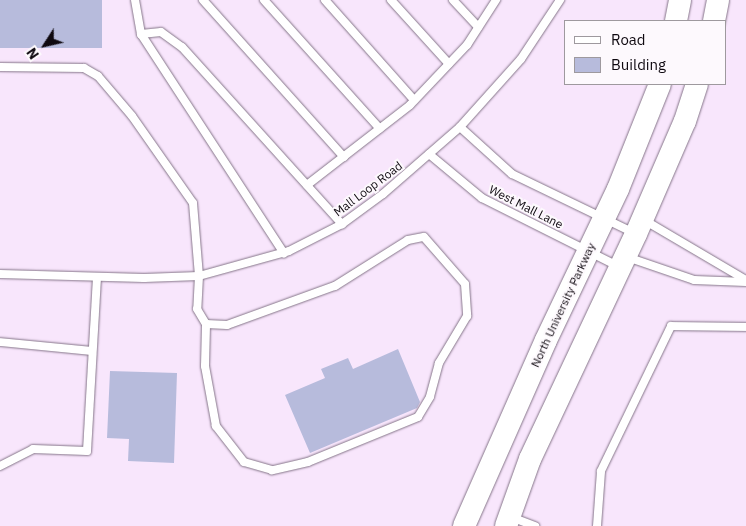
<!DOCTYPE html>
<html>
<head>
<meta charset="utf-8">
<style>
	body { margin:0 }
	#map { position:relative; width:746px; height:526px; overflow:hidden; background:#f8e6fc; font-family:"IBM Plex Sans",sans-serif }
	div>[style] { position:absolute }
	[style*='--x'] { left:calc(var(--x)*1px); top:calc(var(--y)*1px); width:calc(var(--w)*1px); rotate:calc(var(--a)*1deg) }
	.building>* { inset:0; background:#b7bbdc; transform-origin:0 0 }
	.roads { filter:drop-shadow(0 0 1px #857589) drop-shadow(0 0 1px #857589) }
	.lane>* { height:8px; margin:-4px; padding:0 4px; transform-origin:4px; border-radius:4px; background:#fff }
	.secondary>* { height:22px; margin:-11px; padding:0 11px; transform-origin:11px; border-radius:11px; background:#fff }
	span { translate:-50% -50%; white-space:nowrap; text-align:center; line-height:1.15; -webkit-text-stroke:4px #fdf9fd; paint-order:stroke }
	.street-label { font-size:12px; color:#0f0910 }
	.legend { position:absolute; left:564px; top:20px; width:162px; height:65px; box-sizing:border-box; background:#fdf9fd; border:1px solid #9e999e; margin:0; padding:6px 9px; list-style:none; font-size:15px; color:#0f0910 }
	.legend li { display:flex; align-items:center; gap:10px; height:25px }
	.legend b { width:25px; border:1px solid #9e999e }
	.north { position:absolute; left:20px; top:20px; width:50px; height:50px; -webkit-text-stroke:4px #fdf9fd; paint-order:stroke; rotate:235deg; font-size:14px; font-weight:700; line-height:20px; text-align:center; color:#0f0910 }
	.north::after { content:''; display:block; margin:auto; width:18px; height:22px; background:#0f0910; clip-path:polygon(50% 0,100% 100%,50% 72%,0 100%) }
</style>
</head>
<body>
<div id="map">
	<div class="building">
		<div style="left:0;top:0;width:102px;height:48px"></div>
		<div style="clip-path:polygon(398px 349px,420px 402px,417px 408px,310px 453px,285px 395px,325px 378px,321px 369px,348px 358px,353px 369px)"></div>
		<div style="clip-path:polygon(110px 371px,177px 373px,174px 463px,128px 461px,129px 439px,107px 438px)"></div>
	</div>
	<div class="roads">
		<div class="lane">
			<div style="--x:135;--y:0;--w:35;--a:80"></div>
			<div style="--x:141;--y:34;--w:262;--a:56.9"></div>
			<div style="--x:203;--y:0;--w:211;--a:48.1"></div>
			<div style="--x:264;--y:0;--w:173;--a:48"></div>
			<div style="--x:325;--y:0;--w:134;--a:48.3"></div>
			<div style="--x:391;--y:0;--w:86;--a:47.8"></div>
			<div style="--x:453;--y:0;--w:37;--a:47"></div>
			<div style="--x:141;--y:34;--w:20;--a:-6"></div>
			<div style="--x:161;--y:32;--w:26;--a:36"></div>
			<div style="--x:182;--y:47;--w:239;--a:47.9"></div>
			<div style="--x:0;--y:67;--w:84;--a:0.7"></div>
			<div style="--x:84;--y:68;--w:16;--a:30"></div>
			<div style="--x:98;--y:76;--w:52;--a:49.6"></div>
			<div style="--x:132;--y:116;--w:106;--a:55"></div>
			<div style="--x:193;--y:203;--w:73;--a:85.3"></div>
			<div style="--x:199;--y:276;--w:33;--a:93"></div>
			<div style="--x:197;--y:309;--w:17;--a:59"></div>
			<div style="--x:206;--y:324;--w:21;--a:3"></div>
			<div style="--x:227;--y:325;--w:115;--a:-19.9"></div>
			<div style="--x:335;--y:286;--w:86;--a:-32.2"></div>
			<div style="--x:408;--y:240;--w:16;--a:-11"></div>
			<div style="--x:424;--y:237;--w:62;--a:48.9"></div>
			<div style="--x:465;--y:284;--w:32;--a:86"></div>
			<div style="--x:467;--y:316;--w:55;--a:120.8"></div>
			<div style="--x:439;--y:363;--w:35;--a:105"></div>
			<div style="--x:430;--y:397;--w:23;--a:121"></div>
			<div style="--x:418;--y:417;--w:119;--a:157.8"></div>
			<div style="--x:308;--y:462;--w:37;--a:167"></div>
			<div style="--x:272;--y:470;--w:29;--a:-164"></div>
			<div style="--x:244;--y:462;--w:46;--a:-127.9"></div>
			<div style="--x:216;--y:426;--w:61;--a:-100.4"></div>
			<div style="--x:205;--y:366;--w:42;--a:-88.6"></div>
			<div style="--x:460;--y:127;--w:70;--a:42.1"></div>
			<div style="--x:512;--y:174;--w:136;--a:25.8"></div>
			<div style="--x:429;--y:154;--w:69;--a:39.7"></div>
			<div style="--x:482;--y:198;--w:152;--a:26.6"></div>
			<div style="--x:307;--y:185;--w:130;--a:-37.8"></div>
			<div style="--x:410;--y:105;--w:83;--a:-46.5"></div>
			<div style="--x:467;--y:45;--w:54;--a:-57.2"></div>
			<div style="--x:644;--y:220;--w:118;--a:30.5"></div>
			<div style="--x:627;--y:257;--w:71;--a:18.9"></div>
			<div style="--x:694;--y:280;--w:52;--a:2.2"></div>
			<div style="--x:0;--y:274;--w:144;--a:1.6"></div>
			<div style="--x:144;--y:278;--w:55;--a:-2.1"></div>
			<div style="--x:199;--y:276;--w:93;--a:-15.5"></div>
			<div style="--x:289;--y:251;--w:59;--a:-27"></div>
			<div style="--x:342;--y:224;--w:51;--a:-36.2"></div>
			<div style="--x:383;--y:194;--w:102;--a:-41"></div>
			<div style="--x:460;--y:127;--w:91;--a:-48.1"></div>
			<div style="--x:521;--y:59;--w:71;--a:-56.5"></div>
			<div style="--x:0;--y:342;--w:91;--a:5.6"></div>
			<div style="--x:0;--y:466;--w:37;--a:-27"></div>
			<div style="--x:33;--y:449;--w:54;--a:2.1"></div>
			<div style="--x:87;--y:451;--w:174;--a:-86.7"></div>
			<div style="--x:511;--y:517;--w:26;--a:21"></div>
			<div style="--x:597;--y:526;--w:55;--a:-85.8"></div>
			<div style="--x:601;--y:471;--w:161;--a:-64.2"></div>
			<div style="--x:671;--y:326;--w:75;--a:0.8"></div>
		</div>
		<div class="secondary">
			<div style="--x:676;--y:21;--w:21;--a:-79"></div>
			<div style="--x:714;--y:21;--w:21;--a:-79"></div>
			<div style="--x:464;--y:526;--w:203;--a:-66.2"></div>
			<div style="--x:546;--y:340;--w:167;--a:-64.5"></div>
			<div style="--x:618;--y:189;--w:113;--a:-68.2"></div>
			<div style="--x:506;--y:526;--w:71;--a:-70.3"></div>
			<div style="--x:530;--y:459;--w:249;--a:-64.8"></div>
			<div style="--x:636;--y:234;--w:123;--a:-66.6"></div>
			<div style="--x:685;--y:121;--w:39;--a:-72"></div>
		</div>
	</div>
	<div class="street-label">
		<span style="left:368px;top:189px;rotate:-37deg">Mall Loop Road</span>
		<span style="left:526px;top:207px;rotate:27deg">West Mall Lane</span>
		<span style="left:563px;top:305px;rotate:-65deg">North University Parkway</span>
	</div>
	<ul class="legend">
	<li><b style="height:6px;background:#fff"></b>Road</li>
	<li><b style="height:14px;background:#b7bbdc"></b>Building</li>
	</ul>
	<div class="north">N</div>
</div>
</body>
</html>
